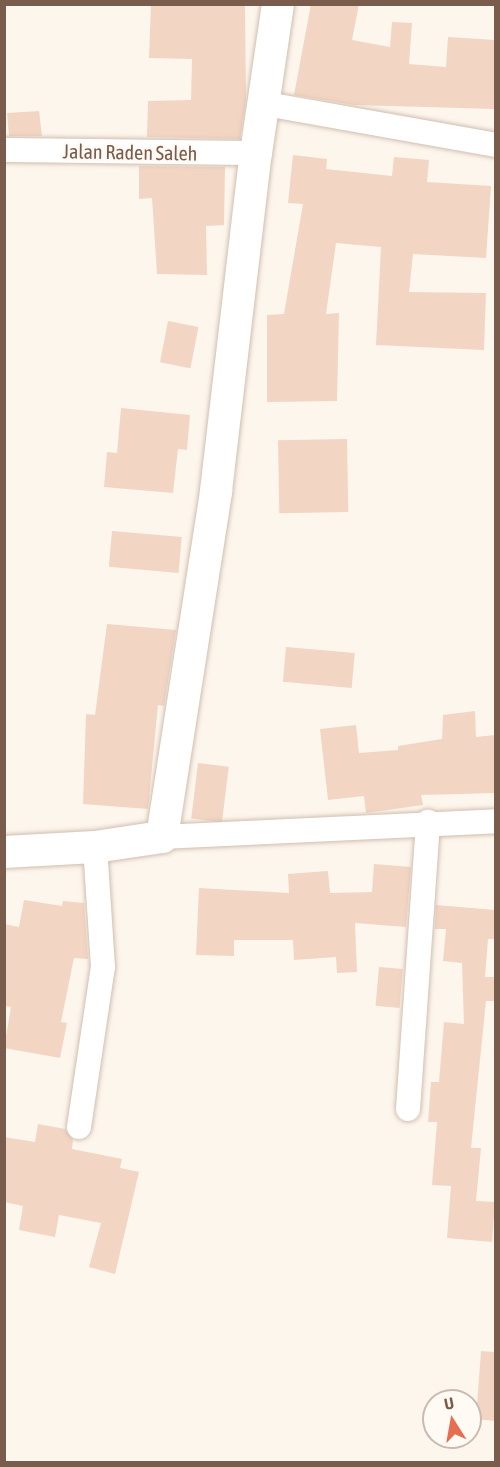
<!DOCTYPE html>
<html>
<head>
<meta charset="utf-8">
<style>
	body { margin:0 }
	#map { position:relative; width:500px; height:1467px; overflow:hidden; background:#fdf6ec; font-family:"Asap Condensed",sans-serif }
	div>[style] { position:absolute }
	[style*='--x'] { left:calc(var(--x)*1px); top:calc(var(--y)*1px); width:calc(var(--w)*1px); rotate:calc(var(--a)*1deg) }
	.building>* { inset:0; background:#f3d5c3; transform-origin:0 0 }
	.roads { filter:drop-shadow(0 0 2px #d1beb0) drop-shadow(0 0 2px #d1beb0) }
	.minor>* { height:24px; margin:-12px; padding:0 12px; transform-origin:12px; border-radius:12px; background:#fff }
	.tertiary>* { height:32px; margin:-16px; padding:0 16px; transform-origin:16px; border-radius:16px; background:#fff }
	span { translate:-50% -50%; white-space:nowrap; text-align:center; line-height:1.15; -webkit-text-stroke:5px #fffaf3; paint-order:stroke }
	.street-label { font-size:20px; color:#7a5c4d }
	.frame { position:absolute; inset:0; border:6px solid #7a5c4d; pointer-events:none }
	.north { position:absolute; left:422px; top:1389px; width:60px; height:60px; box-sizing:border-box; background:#fffaf3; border:2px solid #cabbb1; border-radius:50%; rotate:349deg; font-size:16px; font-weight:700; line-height:24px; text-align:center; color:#7a5c4d }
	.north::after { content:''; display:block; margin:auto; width:21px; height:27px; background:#e76f51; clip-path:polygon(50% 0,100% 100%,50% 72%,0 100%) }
</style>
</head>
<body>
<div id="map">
	<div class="building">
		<div style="clip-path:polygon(151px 4px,245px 4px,246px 100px,240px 139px,147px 137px,148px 101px,191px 100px,192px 59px,149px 58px)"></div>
		<div style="clip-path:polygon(311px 4px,359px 4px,352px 40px,390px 47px,392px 22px,412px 23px,409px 64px,446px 67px,448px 37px,495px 40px,495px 109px,354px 105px,294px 95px)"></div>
		<div style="clip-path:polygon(39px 111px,42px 136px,9px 136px,7px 113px)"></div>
		<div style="clip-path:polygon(293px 155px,327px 159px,326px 169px,392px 176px,394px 157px,429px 160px,427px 182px,491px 186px,486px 258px,413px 254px,409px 292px,486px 293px,484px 350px,376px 345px,381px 247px,336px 243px,326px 314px,339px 313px,337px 401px,267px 402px,267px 315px,284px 314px,303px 204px,288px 203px)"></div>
		<div style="clip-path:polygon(139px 166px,225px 167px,224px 225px,206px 226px,207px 275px,157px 274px,152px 198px,139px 199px)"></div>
		<div style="left:168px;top:321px;width:31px;height:42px;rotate:11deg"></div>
		<div style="clip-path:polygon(121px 408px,190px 415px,187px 450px,178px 449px,173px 493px,104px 487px,107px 452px,117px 453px)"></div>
		<div style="left:347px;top:439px;width:73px;height:69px;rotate:89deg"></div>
		<div style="left:112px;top:531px;width:70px;height:36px;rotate:5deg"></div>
		<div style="clip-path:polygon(107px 624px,176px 630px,164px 706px,158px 705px,148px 809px,83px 804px,86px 714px,95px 715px)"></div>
		<div style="left:286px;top:647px;width:69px;height:35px;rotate:5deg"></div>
		<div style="clip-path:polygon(475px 711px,476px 737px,495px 735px,495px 793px,421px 795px,423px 805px,366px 813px,364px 796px,328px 800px,320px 729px,356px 725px,359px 753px,398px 750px,398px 746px,442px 739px,443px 715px)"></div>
		<div style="left:198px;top:763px;width:31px;height:56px;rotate:7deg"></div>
		<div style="clip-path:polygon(374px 864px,411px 867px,406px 927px,355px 923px,357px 972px,337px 973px,336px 957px,294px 960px,293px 940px,234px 940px,234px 956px,196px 955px,199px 888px,289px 893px,288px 874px,328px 871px,330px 893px,372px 892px)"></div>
		<div style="clip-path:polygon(24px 900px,62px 906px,63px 901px,84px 903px,88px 959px,74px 958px,61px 1022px,67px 1023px,60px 1058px,4px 1048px,11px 1007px,4px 1006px,4px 924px,19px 927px)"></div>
		<div style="clip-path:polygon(436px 905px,495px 910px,495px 939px,488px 939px,485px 977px,494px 977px,494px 1001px,486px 1001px,471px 1148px,481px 1148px,476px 1201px,495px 1202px,492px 1242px,447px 1238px,451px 1186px,432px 1185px,437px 1122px,428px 1122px,431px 1082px,439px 1082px,444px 1022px,464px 1024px,462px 963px,443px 961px,446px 929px,435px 929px)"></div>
		<div style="left:379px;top:967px;width:24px;height:39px;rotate:5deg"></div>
		<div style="clip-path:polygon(38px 1124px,65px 1129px,73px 1140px,72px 1149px,122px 1159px,120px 1168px,139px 1172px,115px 1274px,89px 1267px,101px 1223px,59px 1215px,55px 1237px,19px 1230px,23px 1206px,4px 1202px,4px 1137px,35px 1142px)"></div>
		<div style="clip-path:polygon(481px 1351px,495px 1352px,495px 1421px,476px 1419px)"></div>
	</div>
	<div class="roads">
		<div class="minor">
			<div style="--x:266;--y:104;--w:234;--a:10.1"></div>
			<div style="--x:4;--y:150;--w:252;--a:0.7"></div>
			<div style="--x:162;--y:837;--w:334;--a:-2.7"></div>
			<div style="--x:408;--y:1109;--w:288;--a:-86"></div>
			<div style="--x:79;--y:1127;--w:162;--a:-81.5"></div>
			<div style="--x:103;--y:967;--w:120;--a:-93.8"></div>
		</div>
		<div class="tertiary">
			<div style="--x:4;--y:852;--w:91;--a:-3.1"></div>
			<div style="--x:95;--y:847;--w:68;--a:-8.5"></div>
			<div style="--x:162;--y:837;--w:350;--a:-81.1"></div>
			<div style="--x:216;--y:491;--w:340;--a:-83.3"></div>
			<div style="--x:256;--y:153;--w:151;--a:-81.6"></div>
		</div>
	</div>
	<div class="street-label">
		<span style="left:130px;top:152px;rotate:1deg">Jalan Raden Saleh</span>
	</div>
	<div class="frame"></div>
	<div class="north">U</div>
</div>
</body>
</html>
